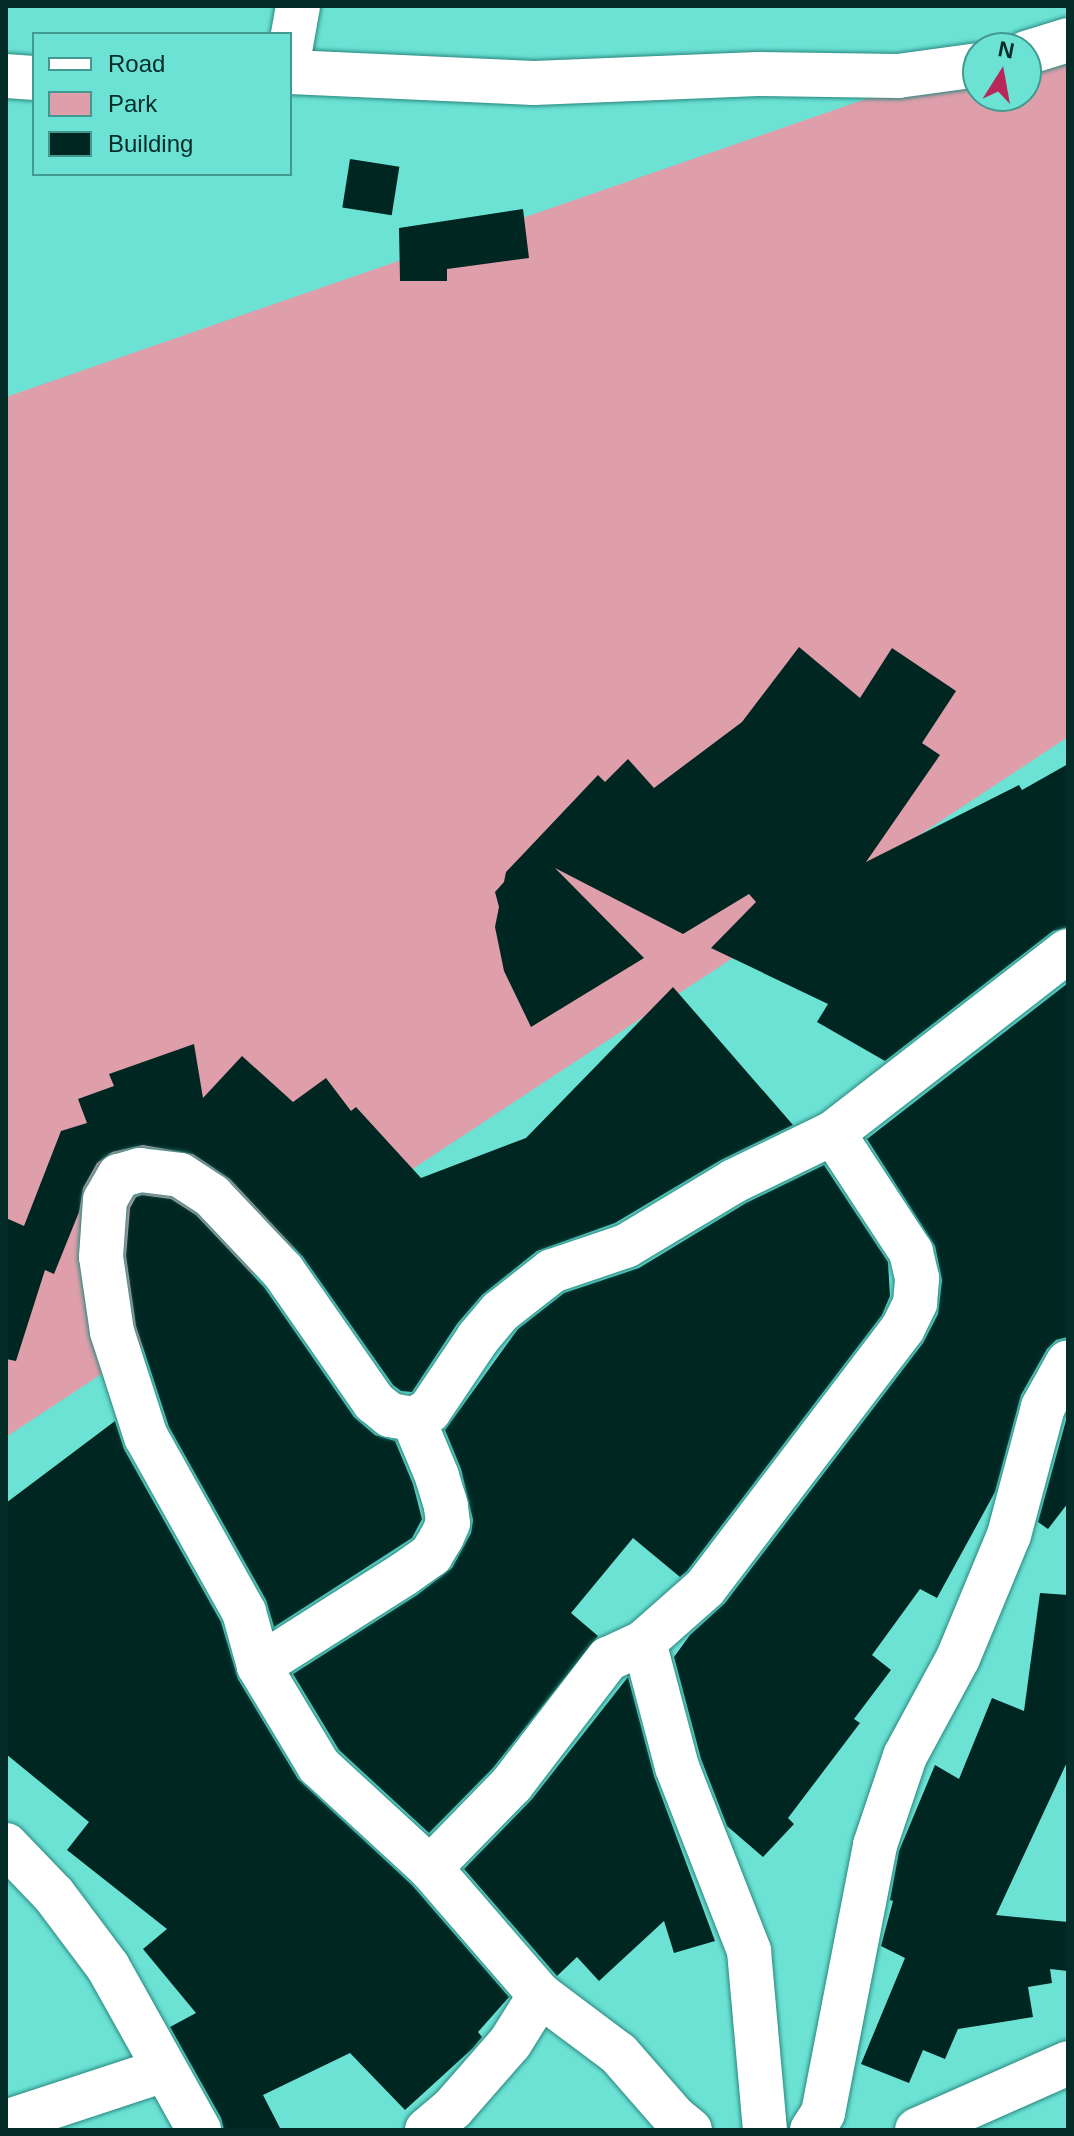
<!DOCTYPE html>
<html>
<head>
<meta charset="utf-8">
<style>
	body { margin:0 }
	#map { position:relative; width:1074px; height:2136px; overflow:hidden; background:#6ce2d5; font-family:Arial,sans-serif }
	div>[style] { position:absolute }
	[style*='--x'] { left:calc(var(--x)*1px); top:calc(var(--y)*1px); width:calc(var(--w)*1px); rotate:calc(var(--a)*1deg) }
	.green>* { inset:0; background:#de9fab }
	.building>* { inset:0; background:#002622; transform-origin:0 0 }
	.roads { filter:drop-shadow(0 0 2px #29877e) drop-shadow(0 0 2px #29877e) }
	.minor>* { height:44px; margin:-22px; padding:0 22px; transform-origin:22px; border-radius:22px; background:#fff }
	span { translate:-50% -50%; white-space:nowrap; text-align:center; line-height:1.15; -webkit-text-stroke:8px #6ce2d5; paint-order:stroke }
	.frame { position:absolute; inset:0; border:8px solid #032b27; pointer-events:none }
	.legend { position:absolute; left:32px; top:32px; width:260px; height:144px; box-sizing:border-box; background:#6ce2d5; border:2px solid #42998f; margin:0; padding:10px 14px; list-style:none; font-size:24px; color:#032b27 }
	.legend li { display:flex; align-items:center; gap:16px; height:40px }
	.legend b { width:40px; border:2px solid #42998f }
	.north { position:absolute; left:962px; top:32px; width:80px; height:80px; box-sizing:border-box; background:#6ce2d5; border:2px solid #42998f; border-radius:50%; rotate:11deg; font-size:22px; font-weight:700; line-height:32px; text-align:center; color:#032b27 }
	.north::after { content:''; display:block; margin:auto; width:28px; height:36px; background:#b72859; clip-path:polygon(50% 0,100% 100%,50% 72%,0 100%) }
</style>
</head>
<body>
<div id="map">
	<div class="green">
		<div style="clip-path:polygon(1068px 29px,1068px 737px,6px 1437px,6px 397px,978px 60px,978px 96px,1026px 96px,1026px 48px)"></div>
	</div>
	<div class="building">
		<div style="left:350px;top:159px;width:50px;height:49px;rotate:9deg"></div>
		<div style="clip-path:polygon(523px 209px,529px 258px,447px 269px,447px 281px,400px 281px,399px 228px)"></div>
		<div style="clip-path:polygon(799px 647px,860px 698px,892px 648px,956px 691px,922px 743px,940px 755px,866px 862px,1019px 785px,1022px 790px,1068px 764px,1068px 927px,1053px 931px,885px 1061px,817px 1022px,828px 1004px,711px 948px,756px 902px,749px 894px,683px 934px,555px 868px,644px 958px,531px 1027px,504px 971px,495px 927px,499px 907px,495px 892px,504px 882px,506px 872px,598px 775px,605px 782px,628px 759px,654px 788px,742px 722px)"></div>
		<div style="clip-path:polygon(1068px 983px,1068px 1337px,1056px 1340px,1047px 1349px,1021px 1395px,995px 1492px,937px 1598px,920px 1589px,872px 1655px,891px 1670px,854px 1719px,860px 1723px,788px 1818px,794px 1824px,763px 1857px,727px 1826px,701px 1759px,674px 1657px,690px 1635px,725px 1603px,923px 1343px,938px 1314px,942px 1280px,935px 1246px,867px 1139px)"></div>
		<div style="clip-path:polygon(673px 987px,793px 1125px,721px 1160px,615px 1223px,537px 1251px,482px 1295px,457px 1324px,412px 1392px,401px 1391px,393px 1385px,303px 1257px,230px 1179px,193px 1154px,143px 1145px,112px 1152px,97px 1163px,83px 1188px,79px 1212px,54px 1274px,45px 1270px,16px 1361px,6px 1359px,6px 1218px,24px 1226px,61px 1131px,87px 1123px,78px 1099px,114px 1086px,109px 1074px,194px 1044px,203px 1098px,242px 1056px,293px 1102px,326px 1078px,351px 1111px,356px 1107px,421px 1178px,526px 1138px)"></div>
		<div style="clip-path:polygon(824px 1165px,888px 1262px,890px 1296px,882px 1315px,687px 1571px,680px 1577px,633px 1538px,571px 1613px,598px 1636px,493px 1768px,429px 1833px,339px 1750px,293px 1674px,417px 1595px,452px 1568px,471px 1533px,473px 1520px,461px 1469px,445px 1430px,518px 1329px,564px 1293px,639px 1268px,746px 1203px)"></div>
		<div style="clip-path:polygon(142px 1195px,171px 1199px,196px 1215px,264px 1287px,354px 1417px,375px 1435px,395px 1441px,413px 1484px,422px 1519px,412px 1538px,274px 1627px,266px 1600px,169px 1427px,136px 1326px,126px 1256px,130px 1208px,136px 1197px)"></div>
		<div style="clip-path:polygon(1068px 1413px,1068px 1503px,1048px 1529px,1038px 1522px)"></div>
		<div style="clip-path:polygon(115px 1421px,124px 1449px,221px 1622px,238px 1679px,298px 1779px,412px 1885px,509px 1997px,478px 2032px,482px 2037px,473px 2048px,405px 2110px,350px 2053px,263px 2095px,281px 2130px,224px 2130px,221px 2118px,170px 2027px,196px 2013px,143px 1949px,167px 1929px,67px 1850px,89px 1822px,6px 1754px,6px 1503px)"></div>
		<div style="clip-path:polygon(1040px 1593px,1068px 1595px,1068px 1760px,996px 1915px,1068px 1922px,1068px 1971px,1050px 1969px,1052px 1983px,1028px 1987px,1033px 2017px,958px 2029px,945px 2059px,923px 2050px,909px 2083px,861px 2064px,905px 1958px,881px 1946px,893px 1901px,890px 1900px,899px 1851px,935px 1765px,959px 1779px,992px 1698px,1024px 1711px)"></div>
		<div style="clip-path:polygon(628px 1677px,654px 1776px,715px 1941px,674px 1953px,664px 1921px,599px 1981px,577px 1957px,557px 1976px,464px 1869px,532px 1799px)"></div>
	</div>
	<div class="roads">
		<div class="minor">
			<div style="--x:290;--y:51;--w:46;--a:-79.9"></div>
			<div style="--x:1026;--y:53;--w:44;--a:-17.2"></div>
			<div style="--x:290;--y:72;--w:244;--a:2.6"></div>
			<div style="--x:534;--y:83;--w:224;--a:-2.3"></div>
			<div style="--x:758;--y:74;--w:140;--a:0.8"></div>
			<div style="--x:898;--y:76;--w:81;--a:-7.8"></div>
			<div style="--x:6;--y:76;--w:28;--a:4"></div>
			<div style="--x:644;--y:1642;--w:129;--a:75.2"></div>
			<div style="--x:677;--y:1767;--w:198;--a:68.6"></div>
			<div style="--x:749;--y:1951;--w:180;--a:84.9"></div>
			<div style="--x:259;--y:1666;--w:172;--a:-32.4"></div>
			<div style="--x:404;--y:1574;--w:33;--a:-35"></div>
			<div style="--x:431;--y:1555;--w:21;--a:-59"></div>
			<div style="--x:442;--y:1537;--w:15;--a:-67"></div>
			<div style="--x:448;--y:1523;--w:17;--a:-97"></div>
			<div style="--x:446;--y:1506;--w:31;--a:-107"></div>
			<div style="--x:437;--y:1476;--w:62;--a:-112.8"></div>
			<div style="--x:6;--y:1845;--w:69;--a:46.2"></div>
			<div style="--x:54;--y:1895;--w:90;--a:53.1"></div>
			<div style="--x:108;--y:1967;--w:187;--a:60.8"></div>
			<div style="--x:430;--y:1868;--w:117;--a:-45.7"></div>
			<div style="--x:512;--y:1784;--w:158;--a:-52.5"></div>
			<div style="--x:608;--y:1659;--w:40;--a:-25"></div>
			<div style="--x:644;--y:1642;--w:81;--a:-41.5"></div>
			<div style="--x:705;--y:1588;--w:327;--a:-52.7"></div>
			<div style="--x:903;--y:1328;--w:28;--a:-64"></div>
			<div style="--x:915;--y:1303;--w:25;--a:-85"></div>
			<div style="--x:917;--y:1278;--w:27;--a:-103"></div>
			<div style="--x:911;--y:1252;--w:142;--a:-123.2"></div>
			<div style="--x:6;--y:2122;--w:166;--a:-18.2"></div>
			<div style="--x:427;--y:2130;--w:34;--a:-40"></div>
			<div style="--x:453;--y:2108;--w:86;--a:-48.8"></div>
			<div style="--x:510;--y:2043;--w:57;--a:-58"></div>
			<div style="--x:690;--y:2130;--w:21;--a:-141"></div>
			<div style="--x:674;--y:2117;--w:84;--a:-131.1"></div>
			<div style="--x:619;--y:2054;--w:99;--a:-143.2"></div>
			<div style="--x:540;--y:1995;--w:168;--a:-130.9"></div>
			<div style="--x:430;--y:1868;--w:151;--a:-137.4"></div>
			<div style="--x:319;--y:1766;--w:117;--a:-121"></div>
			<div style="--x:259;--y:1666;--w:56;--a:-105.5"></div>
			<div style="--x:244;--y:1612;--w:201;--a:-119.2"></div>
			<div style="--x:146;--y:1437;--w:110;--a:-107.9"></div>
			<div style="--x:112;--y:1332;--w:76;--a:-98.3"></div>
			<div style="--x:101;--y:1257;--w:57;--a:-86"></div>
			<div style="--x:105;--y:1200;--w:28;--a:-60"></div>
			<div style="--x:119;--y:1176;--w:22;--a:-16"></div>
			<div style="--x:140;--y:1170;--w:40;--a:7.1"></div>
			<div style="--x:180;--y:1175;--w:38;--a:33"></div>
			<div style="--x:212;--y:1196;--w:103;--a:46.6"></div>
			<div style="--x:283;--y:1271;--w:160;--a:55.2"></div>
			<div style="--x:374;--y:1402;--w:21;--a:39"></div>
			<div style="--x:390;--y:1415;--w:23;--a:10"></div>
			<div style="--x:413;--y:1419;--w:18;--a:-27"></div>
			<div style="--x:429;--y:1411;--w:88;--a:-56.1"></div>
			<div style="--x:478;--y:1338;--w:35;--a:-50"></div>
			<div style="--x:501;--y:1311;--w:65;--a:-38.1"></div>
			<div style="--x:552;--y:1271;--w:78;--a:-18.7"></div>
			<div style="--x:626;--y:1246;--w:126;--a:-31"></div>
			<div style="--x:734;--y:1181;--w:110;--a:-25.9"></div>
			<div style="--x:833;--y:1133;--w:297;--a:-37.8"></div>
			<div style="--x:812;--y:2130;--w:20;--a:-57"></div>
			<div style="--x:823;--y:2113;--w:273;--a:-79"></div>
			<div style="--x:875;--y:1845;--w:94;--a:-71.4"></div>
			<div style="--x:905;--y:1756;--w:111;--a:-61.6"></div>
			<div style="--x:958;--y:1658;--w:133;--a:-67.5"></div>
			<div style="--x:1009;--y:1535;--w:132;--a:-75.1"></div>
			<div style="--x:1043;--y:1407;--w:51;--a:-60.9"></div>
			<div style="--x:917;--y:2130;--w:165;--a:-23.9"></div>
		</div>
	</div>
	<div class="frame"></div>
	<ul class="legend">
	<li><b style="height:10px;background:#fff"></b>Road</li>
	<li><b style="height:22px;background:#de9fab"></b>Park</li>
	<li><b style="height:22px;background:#002622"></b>Building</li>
	</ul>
	<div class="north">N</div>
</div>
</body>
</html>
